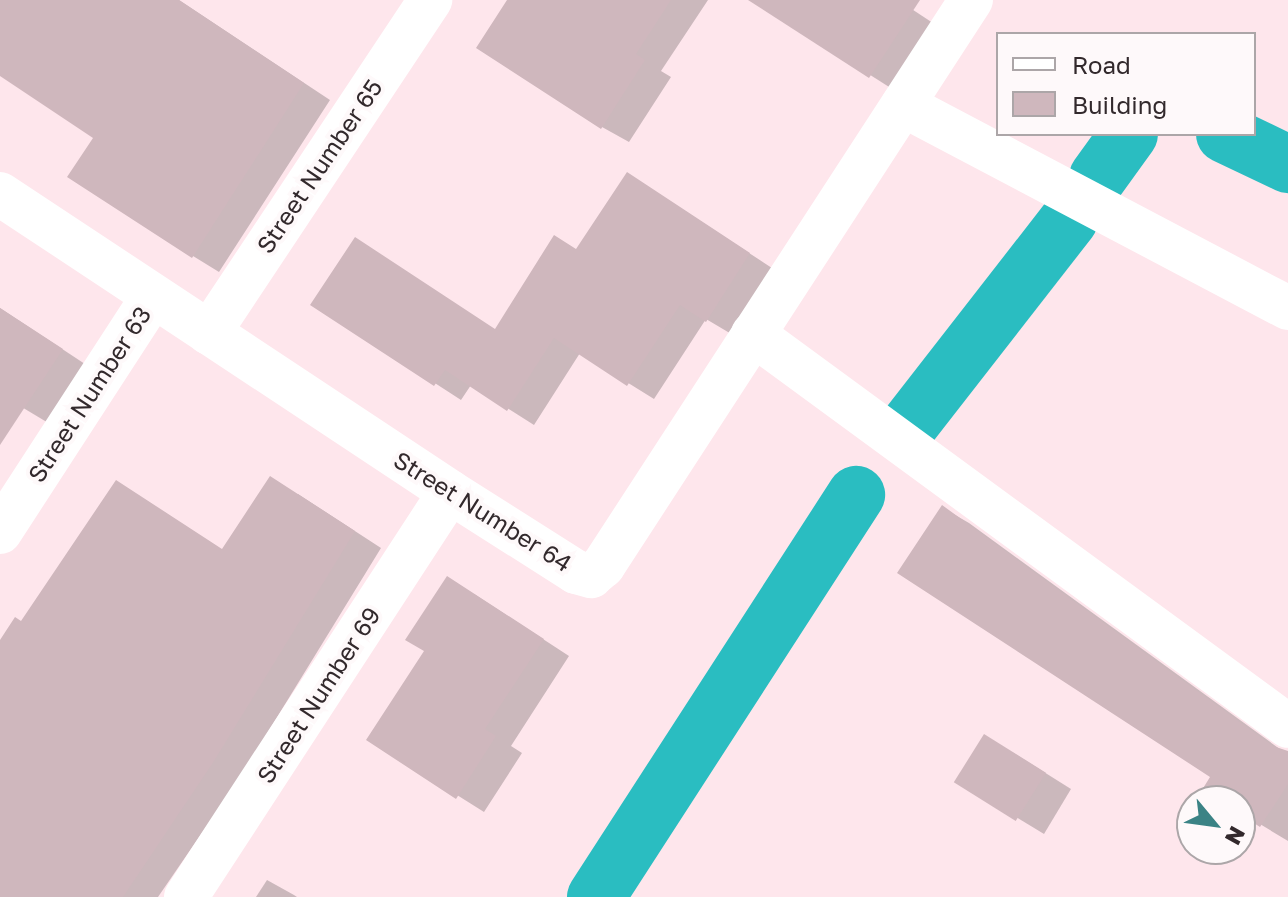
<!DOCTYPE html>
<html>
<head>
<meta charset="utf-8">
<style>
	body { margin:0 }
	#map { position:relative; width:1288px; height:897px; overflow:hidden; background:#fee6ec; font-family:"Golos Text",sans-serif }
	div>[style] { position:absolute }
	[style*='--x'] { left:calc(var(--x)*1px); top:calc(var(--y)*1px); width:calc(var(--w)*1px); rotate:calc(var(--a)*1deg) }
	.shadow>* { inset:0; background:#0003 }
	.canal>* { height:58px; margin:-29px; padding:0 29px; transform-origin:29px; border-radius:29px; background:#2abdc1 }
	.building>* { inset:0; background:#cfb7bd; transform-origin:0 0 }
	.street>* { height:44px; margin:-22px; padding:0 22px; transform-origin:22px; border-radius:22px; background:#fff }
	span { translate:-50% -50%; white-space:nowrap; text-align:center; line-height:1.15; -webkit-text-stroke:8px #fef9fa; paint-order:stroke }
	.street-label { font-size:24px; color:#32292c }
	.legend { position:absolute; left:996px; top:32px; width:260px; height:104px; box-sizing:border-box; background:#fef9fa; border:2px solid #aca6a8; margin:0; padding:10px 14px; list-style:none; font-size:24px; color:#32292c }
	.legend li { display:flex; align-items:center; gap:16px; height:40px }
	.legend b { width:40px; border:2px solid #aca6a8 }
	.north { position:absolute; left:1176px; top:785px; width:80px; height:80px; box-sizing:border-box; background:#fef9fa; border:2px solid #aca6a8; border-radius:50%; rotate:119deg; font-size:22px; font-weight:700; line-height:32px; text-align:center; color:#32292c }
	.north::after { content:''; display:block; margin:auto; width:28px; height:36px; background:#3b8385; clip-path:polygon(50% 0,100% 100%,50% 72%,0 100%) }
</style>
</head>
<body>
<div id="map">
	<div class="shadow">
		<div style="clip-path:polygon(0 0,179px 0,330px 100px,219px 272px,193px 256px,95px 137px,0 73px)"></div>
		<div style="clip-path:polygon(510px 0,708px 0,661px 71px,671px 77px,629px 142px,602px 127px)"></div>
		<div style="clip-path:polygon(752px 0,898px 0,939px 27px,897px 92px)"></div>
		<div style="clip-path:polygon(653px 190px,775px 270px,733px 335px,706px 319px,654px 399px,580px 353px,534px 425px,471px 385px,461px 400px,313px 304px,496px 330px,577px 251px)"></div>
		<div style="clip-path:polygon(0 308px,88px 366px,50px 424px,0 394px)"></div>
		<div style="clip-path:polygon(298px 494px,381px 548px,241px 776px,158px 897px,0 897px,0 644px,22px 624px,223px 550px)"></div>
		<div style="clip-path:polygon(943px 508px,969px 523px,1288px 755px,1288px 841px,1240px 812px,1240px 801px,1223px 801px,1213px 777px)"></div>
		<div style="clip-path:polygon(474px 594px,569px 656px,511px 746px,522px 753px,484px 812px,368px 739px)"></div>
		<div style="clip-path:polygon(1012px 752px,1071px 789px,1044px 834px,958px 782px)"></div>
		<div style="clip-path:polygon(267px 880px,294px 895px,297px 897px,256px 897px)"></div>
	</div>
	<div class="canal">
		<div style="--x:1225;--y:134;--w:70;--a:25.5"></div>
		<div style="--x:1098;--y:177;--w:53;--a:-54.2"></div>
		<div style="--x:910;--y:424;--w:259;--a:-52.1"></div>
		<div style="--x:596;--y:897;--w:479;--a:-57.1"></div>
	</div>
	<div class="building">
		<div style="clip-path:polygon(0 0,179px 0,304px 83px,192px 258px,67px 177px,93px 138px,0 76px)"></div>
		<div style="clip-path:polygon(507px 0,671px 0,636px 54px,645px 60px,601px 129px,476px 48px)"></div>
		<div style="clip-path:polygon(748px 0,920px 0,869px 78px)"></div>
		<div style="clip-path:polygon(627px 172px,750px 253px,706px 322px,680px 305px,627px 386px,554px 338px,507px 411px,445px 370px,434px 386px,310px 305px,355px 237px,495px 329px,554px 235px,576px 249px)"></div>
		<div style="clip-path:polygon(0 308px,63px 349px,0 445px)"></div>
		<div style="clip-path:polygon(270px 476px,355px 531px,214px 761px,123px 897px,0 897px,0 640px,15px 617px,21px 621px,116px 480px,222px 549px)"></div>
		<div style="clip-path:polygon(942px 505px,1273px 746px,1288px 751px,1288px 784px,1260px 827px,1240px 814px,1240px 801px,1219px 801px,1202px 790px,1210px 777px,897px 573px)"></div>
		<div style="clip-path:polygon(447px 576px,544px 639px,485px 729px,496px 736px,456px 799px,366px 740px,424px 651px,405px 640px)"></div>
		<div style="left:984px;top:734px;width:73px;height:57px;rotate:32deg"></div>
	</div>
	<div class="street">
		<div style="--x:903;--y:105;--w:435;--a:27.8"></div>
		<div style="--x:0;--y:194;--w:540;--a:33.51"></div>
		<div style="--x:450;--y:492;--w:149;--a:32.4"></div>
		<div style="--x:576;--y:572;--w:16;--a:15"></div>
		<div style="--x:591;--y:576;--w:16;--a:-40"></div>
		<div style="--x:603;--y:566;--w:675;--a:-56.97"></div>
		<div style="--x:209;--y:333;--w:400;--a:-56.4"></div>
		<div style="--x:753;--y:334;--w:663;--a:36.23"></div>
		<div style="--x:0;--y:532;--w:281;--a:-57"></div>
		<div style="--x:186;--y:897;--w:483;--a:-56.9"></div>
	</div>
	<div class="street-label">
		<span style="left:319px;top:166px;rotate:-56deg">Street Number 65</span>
		<span style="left:89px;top:394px;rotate:-57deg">Street Number 63</span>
		<span style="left:483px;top:511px;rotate:32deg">Street Number 64</span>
		<span style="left:318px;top:695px;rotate:-57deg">Street Number 69</span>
	</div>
	<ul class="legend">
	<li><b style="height:10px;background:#fff"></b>Road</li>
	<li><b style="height:22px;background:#cfb7bd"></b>Building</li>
	</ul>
	<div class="north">N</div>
</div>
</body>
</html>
